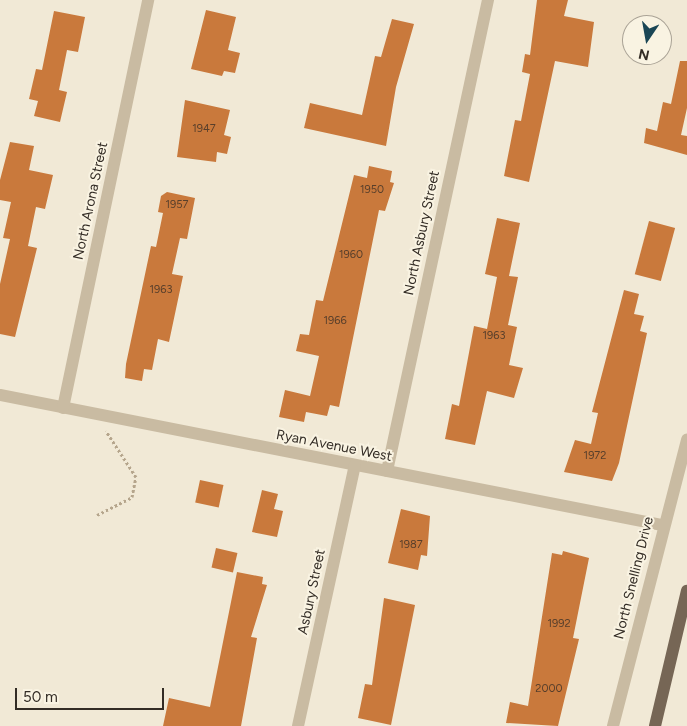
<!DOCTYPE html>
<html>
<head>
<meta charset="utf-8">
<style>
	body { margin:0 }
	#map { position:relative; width:687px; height:726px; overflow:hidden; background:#f1e9d6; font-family:Figtree,sans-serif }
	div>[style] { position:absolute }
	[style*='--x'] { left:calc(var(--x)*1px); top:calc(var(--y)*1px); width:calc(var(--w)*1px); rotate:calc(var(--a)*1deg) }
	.building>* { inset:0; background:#c9793c; transform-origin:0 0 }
	.path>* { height:3px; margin-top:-1.5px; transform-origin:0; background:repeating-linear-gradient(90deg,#b5a58c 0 2.5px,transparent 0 5px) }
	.street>* { height:12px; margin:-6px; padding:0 6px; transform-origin:6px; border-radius:6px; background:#c9bba2 }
	.primary>* { height:12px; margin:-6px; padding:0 6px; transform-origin:6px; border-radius:6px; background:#766655 }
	span { translate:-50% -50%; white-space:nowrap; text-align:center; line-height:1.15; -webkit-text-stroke:4px #f9f3e2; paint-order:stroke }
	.number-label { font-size:11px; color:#583f2b }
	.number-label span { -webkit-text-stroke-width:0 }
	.street-label { font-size:14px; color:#332c25 }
	.north { position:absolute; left:622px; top:15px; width:50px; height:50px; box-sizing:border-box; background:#f9f3e2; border:1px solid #aaa396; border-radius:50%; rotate:192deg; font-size:14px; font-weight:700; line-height:20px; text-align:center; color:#332c25 }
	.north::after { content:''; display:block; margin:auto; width:18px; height:22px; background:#1a4655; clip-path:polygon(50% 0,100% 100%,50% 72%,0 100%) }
	.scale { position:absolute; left:15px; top:688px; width:149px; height:22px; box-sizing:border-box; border:2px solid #332c25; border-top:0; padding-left:6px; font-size:15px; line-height:18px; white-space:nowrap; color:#332c25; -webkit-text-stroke:4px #f9f3e2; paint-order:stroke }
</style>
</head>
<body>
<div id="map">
	<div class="building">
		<div style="clip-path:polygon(537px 0,568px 0,564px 16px,594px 22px,588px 67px,555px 61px,529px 182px,504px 176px,515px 120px,521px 121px,530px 74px,522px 72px,525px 54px,530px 55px)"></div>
		<div style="clip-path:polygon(206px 10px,236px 17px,228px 50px,240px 53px,235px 73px,224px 71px,222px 76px,191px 69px)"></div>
		<div style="clip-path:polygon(54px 11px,85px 17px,78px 52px,67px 50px,59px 90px,67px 92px,60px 122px,34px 116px,38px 101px,29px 99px,36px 69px,42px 70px)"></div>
		<div style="clip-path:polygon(392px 19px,414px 24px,396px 87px,386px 146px,304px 128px,310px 103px,362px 115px,375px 56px,381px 57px)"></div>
		<div style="clip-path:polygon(680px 61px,687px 61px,687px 108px,681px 135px,687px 136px,687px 155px,644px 143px,646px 128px,657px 131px,663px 102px,671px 104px)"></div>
		<div style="clip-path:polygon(185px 100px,230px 110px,224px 135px,231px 137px,227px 154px,217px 152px,216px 162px,177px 157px)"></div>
		<div style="clip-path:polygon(10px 142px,34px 146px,29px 170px,53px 175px,45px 209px,36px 207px,28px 246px,37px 248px,15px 337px,0 334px,0 284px,10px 239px,3px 238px,11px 202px,0 200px,0 180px)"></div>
		<div style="clip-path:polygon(369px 166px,392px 171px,390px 182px,394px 183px,385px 211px,379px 210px,339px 407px,330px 405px,327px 416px,306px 412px,304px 422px,279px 417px,285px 390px,310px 396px,319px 356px,296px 351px,300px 334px,309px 335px,316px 300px,323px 301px,354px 175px,367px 178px)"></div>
		<div style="clip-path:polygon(167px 192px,195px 198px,187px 239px,180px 238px,172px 274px,183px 276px,169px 342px,158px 339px,152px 370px,144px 369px,142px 381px,125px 378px,126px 364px,151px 246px,156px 247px,163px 213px,158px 212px,161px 196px)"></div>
		<div style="clip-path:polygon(497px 218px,520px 223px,509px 276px,518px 277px,508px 325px,517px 327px,509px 365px,523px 368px,514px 398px,487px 391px,475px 445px,445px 439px,452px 404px,459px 406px,474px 326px,487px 329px,497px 277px,485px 274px)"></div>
		<div style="left:649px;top:221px;width:27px;height:55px;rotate:15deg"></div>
		<div style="clip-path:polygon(624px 290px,639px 294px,634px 314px,644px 316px,640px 331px,647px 333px,619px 463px,612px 481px,564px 472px,575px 440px,591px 444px,598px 413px,592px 412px)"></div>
		<div style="left:200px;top:480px;width:24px;height:23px;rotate:12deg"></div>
		<div style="clip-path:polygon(262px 490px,278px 494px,274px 509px,283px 511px,277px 537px,252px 532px)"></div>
		<div style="clip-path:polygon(401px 509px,430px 516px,427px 556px,421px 555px,418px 570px,388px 563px)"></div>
		<div style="left:216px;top:548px;width:22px;height:20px;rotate:13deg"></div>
		<div style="clip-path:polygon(563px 551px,589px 558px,573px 638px,579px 639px,558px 726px,506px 723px,510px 702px,528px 706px,552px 553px,562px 555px)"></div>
		<div style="clip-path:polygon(237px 572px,263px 577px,262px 584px,267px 585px,251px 637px,257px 638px,241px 726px,163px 726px,169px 698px,210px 707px)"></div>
		<div style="clip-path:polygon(384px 598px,415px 605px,391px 725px,358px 718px,365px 684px,372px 685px)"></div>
	</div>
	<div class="path">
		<div style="--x:97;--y:515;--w:39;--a:-27"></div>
		<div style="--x:132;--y:497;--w:20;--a:-79"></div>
		<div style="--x:136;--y:477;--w:55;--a:-123.1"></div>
	</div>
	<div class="street">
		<div style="--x:0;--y:395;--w:675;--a:11.11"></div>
		<div style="--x:63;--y:408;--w:417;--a:-78.2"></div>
		<div style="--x:387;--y:471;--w:482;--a:-77.9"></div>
		<div style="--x:298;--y:726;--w:267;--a:-77.7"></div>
		<div style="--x:613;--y:726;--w:296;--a:-75.5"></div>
	</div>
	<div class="primary">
		<div style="--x:655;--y:726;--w:139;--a:-76.7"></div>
	</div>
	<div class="number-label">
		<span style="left:204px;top:129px">1947</span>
		<span style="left:372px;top:190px">1950</span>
		<span style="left:177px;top:205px">1957</span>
		<span style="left:351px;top:255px">1960</span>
		<span style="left:161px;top:290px">1963</span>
		<span style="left:335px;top:321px">1966</span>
		<span style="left:494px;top:336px">1963</span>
		<span style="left:595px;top:456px">1972</span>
		<span style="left:411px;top:545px">1987</span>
		<span style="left:559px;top:624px">1992</span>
		<span style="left:549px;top:689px">2000</span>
	</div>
	<div class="street-label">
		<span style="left:91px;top:201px;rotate:-78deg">North Arona Street</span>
		<span style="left:422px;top:233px;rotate:-78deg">North Asbury Street</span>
		<span style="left:334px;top:446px;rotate:11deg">Ryan Avenue West</span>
		<span style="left:634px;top:578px;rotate:-76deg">North Snelling Drive</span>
		<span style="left:312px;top:592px;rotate:-78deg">Asbury Street</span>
	</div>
	<div class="north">N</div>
	<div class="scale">50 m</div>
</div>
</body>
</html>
